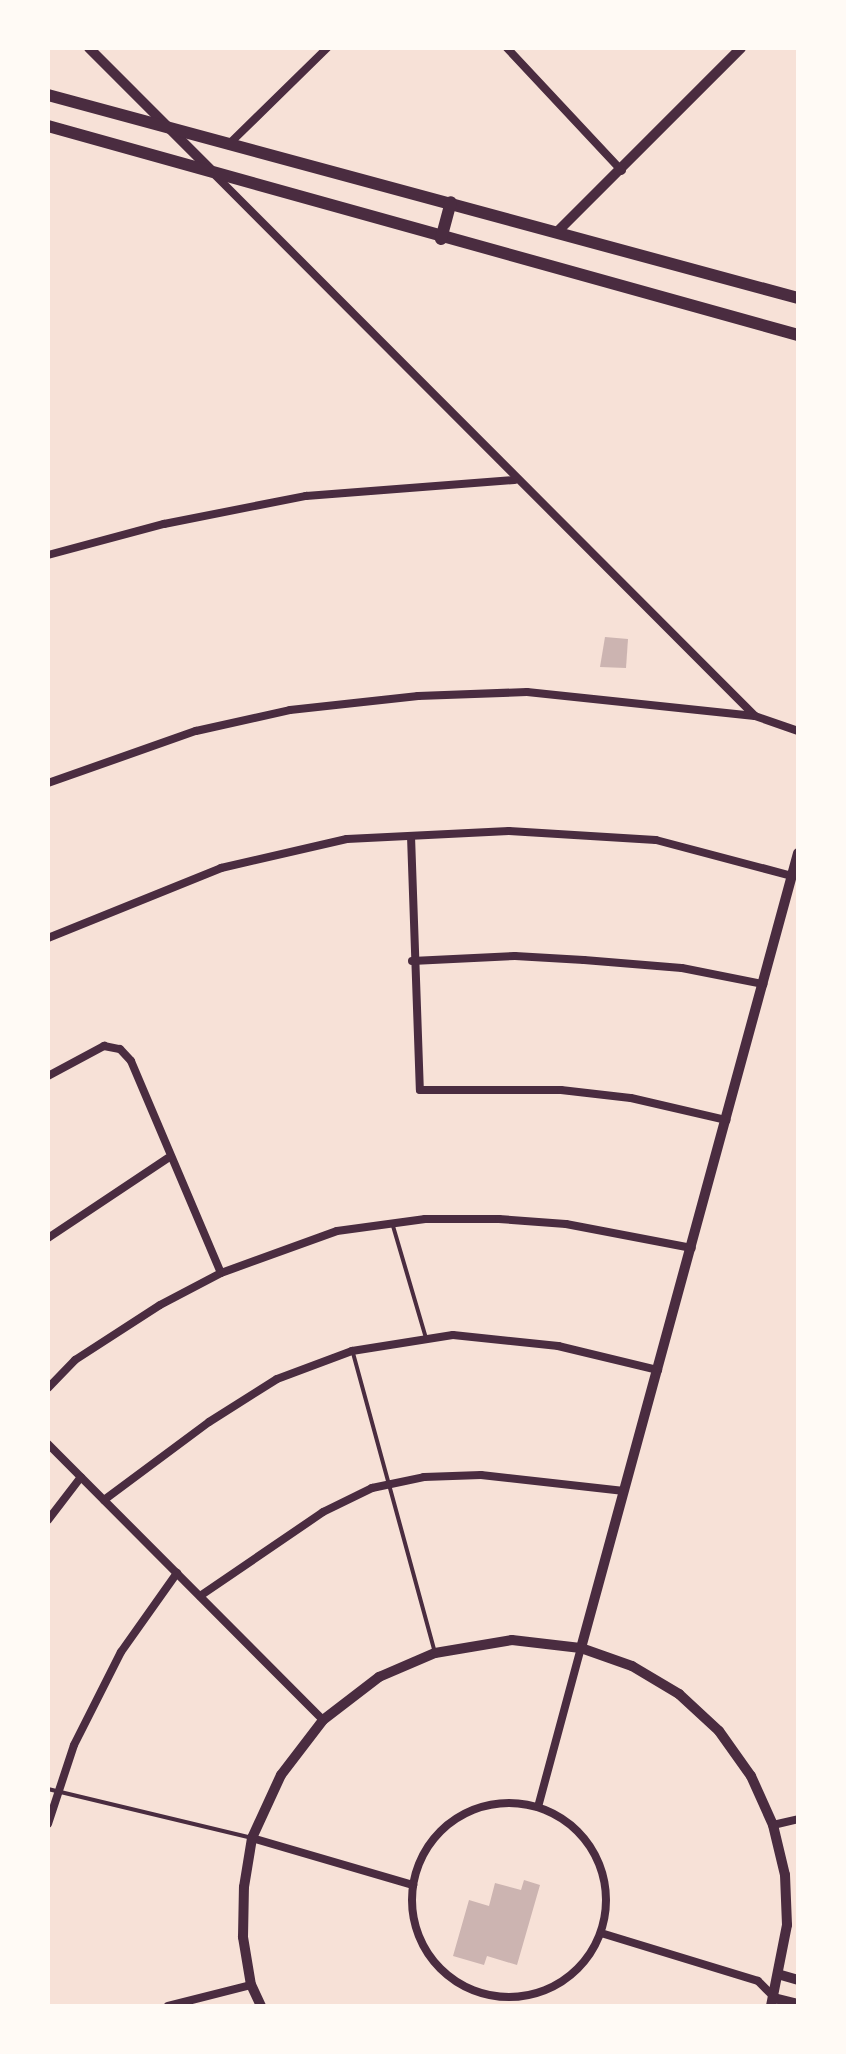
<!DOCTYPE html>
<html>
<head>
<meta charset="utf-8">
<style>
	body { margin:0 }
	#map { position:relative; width:846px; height:2054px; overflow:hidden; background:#f7e1d7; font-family:Montserrat,sans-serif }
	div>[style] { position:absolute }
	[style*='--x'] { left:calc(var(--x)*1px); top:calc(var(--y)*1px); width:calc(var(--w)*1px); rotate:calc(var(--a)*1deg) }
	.building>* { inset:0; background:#ccb4b1 }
	.service>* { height:4px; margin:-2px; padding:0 2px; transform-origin:2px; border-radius:2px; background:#4a2c40 }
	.minor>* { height:8px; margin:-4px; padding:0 4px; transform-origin:4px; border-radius:4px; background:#4a2c40 }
	.minor>.ring { margin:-4px; padding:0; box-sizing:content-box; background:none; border:8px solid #4a2c40; border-radius:50% }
	.tertiary>* { height:10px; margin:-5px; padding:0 5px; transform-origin:5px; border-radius:5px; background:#4a2c40 }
	.secondary>* { height:12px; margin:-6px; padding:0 6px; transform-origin:6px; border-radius:6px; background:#4a2c40 }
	span { translate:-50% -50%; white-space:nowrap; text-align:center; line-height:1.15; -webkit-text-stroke:8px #fffaf5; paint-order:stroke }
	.frame { position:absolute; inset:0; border:50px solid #fffaf5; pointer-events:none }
</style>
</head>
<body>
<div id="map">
	<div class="building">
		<div style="clip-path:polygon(605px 637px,628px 639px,626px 668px,600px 667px)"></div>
		<div style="clip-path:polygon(524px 1880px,540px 1885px,517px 1965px,487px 1956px,484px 1965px,453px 1956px,469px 1900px,489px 1906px,495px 1883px,521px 1890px)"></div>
	</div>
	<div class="service">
		<div style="--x:393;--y:1226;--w:117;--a:73.6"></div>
		<div style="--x:353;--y:1353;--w:311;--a:74.7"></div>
		<div style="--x:48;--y:1789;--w:210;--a:13.5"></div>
	</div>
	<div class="minor">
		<div style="--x:507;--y:48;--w:168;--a:46.9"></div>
		<div style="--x:228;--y:145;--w:139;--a:-44.4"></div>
		<div style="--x:213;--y:173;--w:767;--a:45.05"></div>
		<div style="--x:48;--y:555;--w:120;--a:-15"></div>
		<div style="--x:164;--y:524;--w:145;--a:-11.2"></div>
		<div style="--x:306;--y:496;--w:209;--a:-4.4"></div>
		<div style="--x:48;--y:783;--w:157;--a:-19.4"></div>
		<div style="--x:196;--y:731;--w:96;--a:-12.6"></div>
		<div style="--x:290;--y:710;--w:129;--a:-6.2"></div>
		<div style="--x:418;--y:696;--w:109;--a:-2.1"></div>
		<div style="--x:527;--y:692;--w:229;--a:6"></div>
		<div style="--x:755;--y:716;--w:46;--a:19.2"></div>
		<div style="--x:411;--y:836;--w:254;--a:88"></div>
		<div style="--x:420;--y:1090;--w:141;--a:0"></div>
		<div style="--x:561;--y:1090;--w:70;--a:6.5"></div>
		<div style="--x:631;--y:1098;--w:98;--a:13"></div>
		<div style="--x:48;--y:938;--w:187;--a:-22"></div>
		<div style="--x:221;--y:868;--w:129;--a:-13"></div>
		<div style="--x:347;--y:839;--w:162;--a:-2.8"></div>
		<div style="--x:509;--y:831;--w:147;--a:3.5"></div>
		<div style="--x:656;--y:840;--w:141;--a:14.8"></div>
		<div style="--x:412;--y:961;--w:103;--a:-2.8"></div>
		<div style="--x:515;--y:956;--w:69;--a:3.3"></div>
		<div style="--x:584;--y:960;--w:98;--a:4.7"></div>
		<div style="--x:682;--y:968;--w:83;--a:11.2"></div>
		<div style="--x:48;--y:1076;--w:64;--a:-28.2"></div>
		<div style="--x:104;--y:1046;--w:16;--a:11"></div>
		<div style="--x:120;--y:1049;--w:16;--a:47"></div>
		<div style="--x:131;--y:1061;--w:230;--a:67"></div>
		<div style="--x:48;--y:1238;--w:144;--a:-33.7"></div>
		<div style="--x:48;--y:1388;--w:39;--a:-46"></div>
		<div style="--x:75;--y:1360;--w:101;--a:-32.9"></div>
		<div style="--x:160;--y:1305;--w:69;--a:-27.7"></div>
		<div style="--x:221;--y:1273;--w:123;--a:-19.9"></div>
		<div style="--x:337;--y:1231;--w:89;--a:-7.8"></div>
		<div style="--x:425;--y:1219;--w:74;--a:0"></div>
		<div style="--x:499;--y:1219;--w:67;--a:4.3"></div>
		<div style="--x:566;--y:1224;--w:128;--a:10.8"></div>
		<div style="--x:48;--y:1444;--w:390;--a:45.1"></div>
		<div style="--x:104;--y:1500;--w:131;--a:-36.6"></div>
		<div style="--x:209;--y:1422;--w:80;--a:-32.3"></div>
		<div style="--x:277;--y:1379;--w:80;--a:-20.5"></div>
		<div style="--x:352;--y:1351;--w:102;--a:-9"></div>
		<div style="--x:453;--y:1335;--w:106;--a:6"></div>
		<div style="--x:558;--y:1346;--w:103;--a:13.5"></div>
		<div style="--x:48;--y:1520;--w:54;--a:-52.5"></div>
		<div style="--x:200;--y:1596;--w:149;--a:-34.3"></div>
		<div style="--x:323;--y:1512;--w:55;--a:-26.1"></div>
		<div style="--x:372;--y:1488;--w:53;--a:-11.9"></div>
		<div style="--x:424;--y:1477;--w:57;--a:-2"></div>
		<div style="--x:481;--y:1475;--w:144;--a:6.4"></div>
		<div class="ring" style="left:412px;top:1803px;width:186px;height:186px"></div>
		<div style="--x:538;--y:1807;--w:165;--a:-74.9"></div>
		<div style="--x:48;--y:1824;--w:83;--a:-71.8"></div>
		<div style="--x:74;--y:1745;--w:104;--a:-63.2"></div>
		<div style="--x:121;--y:1652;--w:97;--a:-54.7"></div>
		<div style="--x:773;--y:1825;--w:26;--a:-13"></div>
		<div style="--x:252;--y:1838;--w:168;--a:16.3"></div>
		<div style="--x:601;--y:1933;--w:164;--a:17"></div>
		<div style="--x:758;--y:1981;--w:23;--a:45"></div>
		<div style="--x:168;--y:2006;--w:86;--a:-14.2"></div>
	</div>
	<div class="tertiary">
		<div style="--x:89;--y:48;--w:171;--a:45"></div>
		<div style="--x:558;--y:231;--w:259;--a:-45"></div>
		<div style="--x:581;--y:1648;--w:824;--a:-74.73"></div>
		<div style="--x:781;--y:1975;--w:18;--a:16"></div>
		<div style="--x:774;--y:1998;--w:25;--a:14"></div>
		<div style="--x:261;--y:2006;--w:23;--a:-115"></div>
		<div style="--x:251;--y:1985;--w:49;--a:-99.5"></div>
		<div style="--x:243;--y:1937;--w:50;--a:-88.9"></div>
		<div style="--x:244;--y:1887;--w:50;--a:-80.7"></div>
		<div style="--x:252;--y:1838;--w:69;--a:-65.3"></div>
		<div style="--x:281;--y:1775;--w:69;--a:-52.6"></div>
		<div style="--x:323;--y:1720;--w:71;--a:-37.5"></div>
		<div style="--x:379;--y:1677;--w:61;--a:-23.2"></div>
		<div style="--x:435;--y:1653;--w:78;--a:-9.6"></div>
		<div style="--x:512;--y:1640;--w:69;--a:6.6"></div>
		<div style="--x:581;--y:1648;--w:54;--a:19.4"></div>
		<div style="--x:632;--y:1666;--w:55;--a:30.8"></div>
		<div style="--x:679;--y:1694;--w:54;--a:42.8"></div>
		<div style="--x:719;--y:1731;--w:55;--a:54.6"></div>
		<div style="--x:751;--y:1776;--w:54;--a:65.8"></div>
		<div style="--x:773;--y:1825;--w:51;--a:76.5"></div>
		<div style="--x:785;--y:1875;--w:50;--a:87.7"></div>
		<div style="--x:787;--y:1925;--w:83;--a:101.2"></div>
	</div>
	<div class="secondary">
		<div style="--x:48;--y:95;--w:777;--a:15.15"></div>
		<div style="--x:48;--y:126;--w:779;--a:15.57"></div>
		<div style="--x:441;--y:239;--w:38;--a:-75"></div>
	</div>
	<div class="frame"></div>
</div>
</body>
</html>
